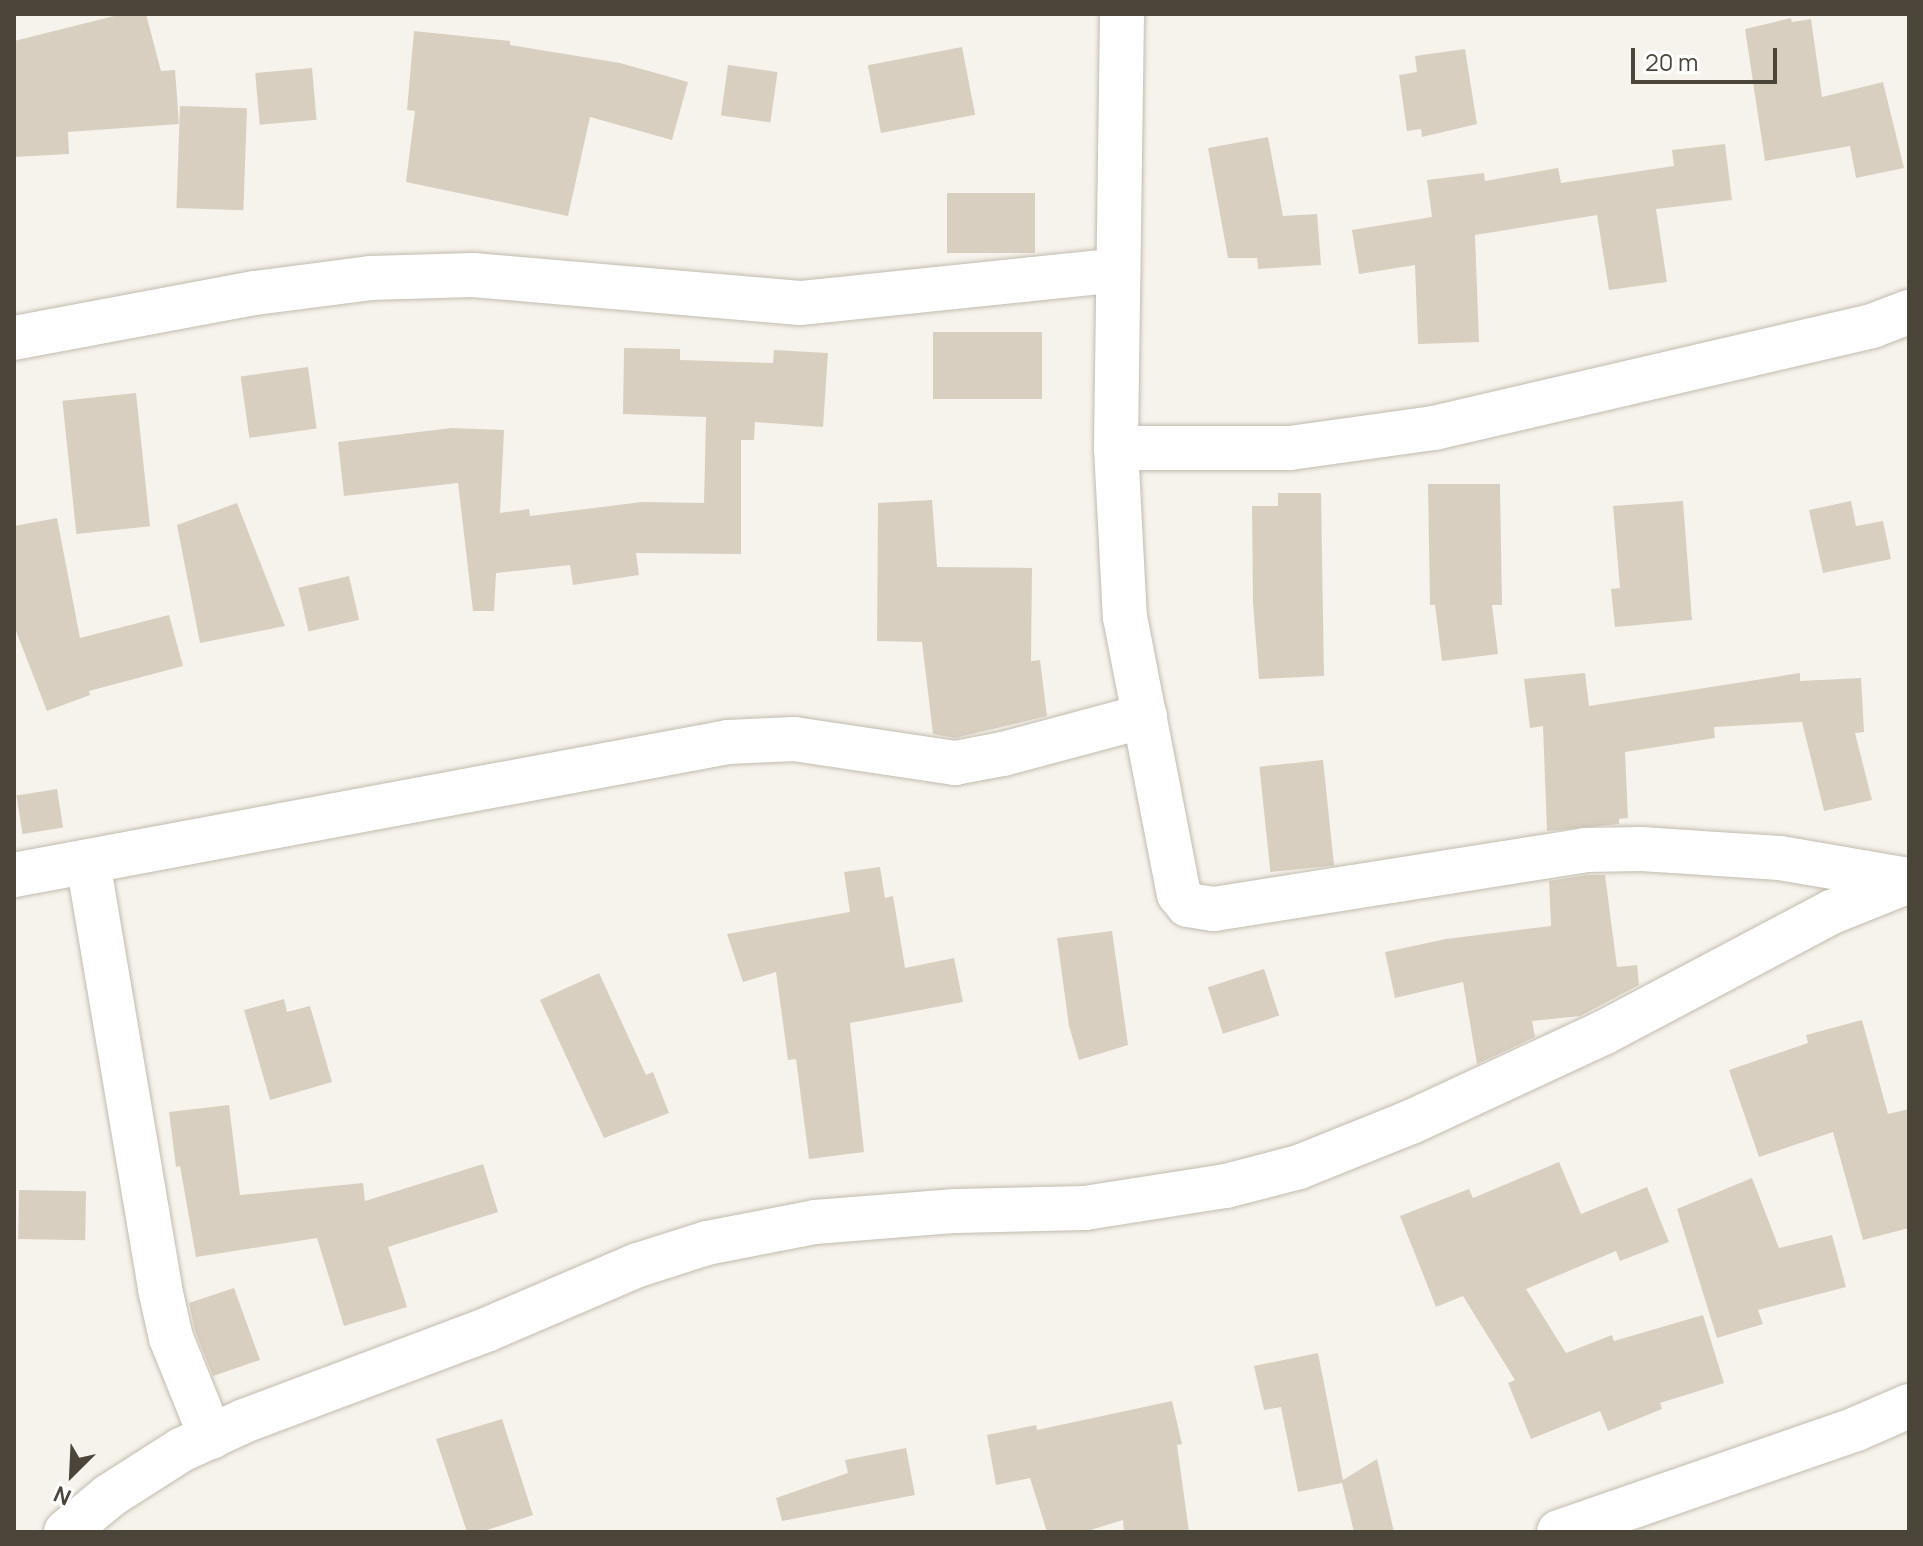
<!DOCTYPE html>
<html>
<head>
<meta charset="utf-8">
<style>
	body { margin:0 }
	#map { position:relative; width:1923px; height:1546px; overflow:hidden; background:#f6f3ec; font-family:Manrope,sans-serif }
	div>[style] { position:absolute }
	[style*='--x'] { left:calc(var(--x)*1px); top:calc(var(--y)*1px); width:calc(var(--w)*1px); rotate:calc(var(--a)*1deg) }
	.building>* { inset:0; background:#d8cfc1; transform-origin:0 0 }
	.roads { filter:drop-shadow(0 0 2px #c2bbae) drop-shadow(0 0 2px #c2bbae) }
	.street>* { height:44px; margin:-22px; padding:0 22px; transform-origin:22px; border-radius:22px; background:#fff }
	span { translate:-50% -50%; white-space:nowrap; text-align:center; line-height:1.15; -webkit-text-stroke:6px #fff; paint-order:stroke }
	.frame { position:absolute; inset:0; border:16px solid #4b4439; pointer-events:none }
	.north { position:absolute; left:32px; top:1434px; width:80px; height:80px; -webkit-text-stroke:6px #fff; paint-order:stroke; rotate:204deg; font-size:22px; font-weight:700; line-height:32px; text-align:center; color:#4b4439 }
	.north::after { content:''; display:block; margin:auto; width:28px; height:36px; background:#4b4439; clip-path:polygon(50% 0,100% 100%,50% 72%,0 100%) }
	.scale { position:absolute; left:1631px; top:48px; width:146px; height:36px; box-sizing:border-box; border:4px solid #4b4439; border-top:0; padding-left:10px; font-size:24px; line-height:28px; white-space:nowrap; color:#4b4439; -webkit-text-stroke:6px #fff; paint-order:stroke }
</style>
</head>
<body>
<div id="map">
	<div class="building">
		<div style="clip-path:polygon(122px 14px,146px 14px,161px 71px,175px 70px,179px 124px,68px 132px,69px 154px,14px 157px,14px 41px)"></div>
		<div style="clip-path:polygon(1791px 18px,1792px 22px,1811px 19px,1822px 97px,1883px 82px,1904px 168px,1856px 178px,1850px 146px,1765px 161px,1745px 29px)"></div>
		<div style="clip-path:polygon(414px 31px,510px 41px,510px 45px,620px 63px,688px 82px,672px 140px,590px 117px,568px 216px,406px 182px,415px 111px,407px 110px)"></div>
		<div style="left:962px;top:47px;width:69px;height:96px;rotate:79deg"></div>
		<div style="clip-path:polygon(1465px 49px,1477px 124px,1422px 137px,1421px 129px,1407px 131px,1399px 75px,1417px 72px,1415px 56px)"></div>
		<div style="left:728px;top:65px;width:50px;height:51px;rotate:8deg"></div>
		<div style="left:312px;top:68px;width:52px;height:57px;rotate:85deg"></div>
		<div style="left:180px;top:106px;width:67px;height:102px;rotate:2deg"></div>
		<div style="clip-path:polygon(1268px 137px,1283px 216px,1317px 214px,1321px 265px,1258px 269px,1257px 258px,1228px 258px,1208px 148px)"></div>
		<div style="clip-path:polygon(1725px 144px,1732px 200px,1656px 209px,1667px 282px,1609px 290px,1597px 215px,1475px 235px,1479px 342px,1418px 344px,1415px 265px,1359px 274px,1352px 230px,1432px 217px,1427px 180px,1484px 173px,1485px 181px,1558px 168px,1561px 183px,1674px 166px,1672px 150px)"></div>
		<div style="left:1035px;top:193px;width:60px;height:88px;rotate:90deg"></div>
		<div style="left:933px;top:332px;width:109px;height:67px"></div>
		<div style="clip-path:polygon(624px 348px,680px 349px,680px 360px,773px 363px,774px 350px,828px 353px,823px 427px,755px 422px,754px 440px,741px 440px,741px 554px,636px 553px,639px 575px,573px 585px,570px 565px,496px 573px,494px 611px,473px 611px,458px 483px,344px 496px,338px 442px,451px 428px,504px 430px,500px 513px,529px 509px,530px 516px,642px 502px,704px 503px,706px 417px,623px 414px)"></div>
		<div style="left:308px;top:367px;width:62px;height:68px;rotate:82deg"></div>
		<div style="left:136px;top:393px;width:134px;height:74px;rotate:84deg"></div>
		<div style="clip-path:polygon(1428px 484px,1500px 484px,1502px 605px,1492px 605px,1498px 654px,1442px 661px,1435px 605px,1430px 605px)"></div>
		<div style="clip-path:polygon(1278px 493px,1321px 493px,1324px 676px,1259px 679px,1253px 603px,1252px 506px,1278px 506px)"></div>
		<div style="clip-path:polygon(932px 500px,937px 567px,1032px 568px,1031px 661px,1040px 660px,1047px 716px,955px 738px,933px 734px,922px 642px,877px 641px,878px 503px)"></div>
		<div style="clip-path:polygon(1683px 501px,1692px 620px,1615px 627px,1611px 589px,1620px 588px,1613px 506px)"></div>
		<div style="clip-path:polygon(1851px 501px,1856px 526px,1883px 521px,1891px 559px,1823px 573px,1809px 510px)"></div>
		<div style="clip-path:polygon(237px 503px,285px 626px,200px 643px,177px 525px)"></div>
		<div style="clip-path:polygon(57px 518px,80px 638px,169px 615px,183px 666px,89px 691px,90px 695px,47px 711px,14px 626px,14px 526px)"></div>
		<div style="left:349px;top:576px;width:45px;height:52px;rotate:77deg"></div>
		<div style="clip-path:polygon(1585px 673px,1589px 706px,1800px 673px,1800px 681px,1861px 678px,1864px 732px,1855px 733px,1872px 800px,1824px 811px,1802px 722px,1714px 727px,1715px 738px,1625px 752px,1628px 818px,1619px 819px,1619px 824px,1547px 831px,1543px 726px,1530px 728px,1524px 679px)"></div>
		<div style="left:1323px;top:760px;width:106px;height:64px;rotate:84deg"></div>
		<div style="left:57px;top:789px;width:39px;height:41px;rotate:81deg"></div>
		<div style="clip-path:polygon(880px 867px,885px 898px,893px 896px,905px 968px,954px 958px,963px 1002px,850px 1023px,864px 1152px,809px 1159px,796px 1059px,788px 1060px,776px 972px,743px 982px,727px 934px,850px 912px,844px 872px)"></div>
		<div style="clip-path:polygon(1587px 875px,1605px 875px,1617px 967px,1637px 965px,1639px 985px,1580px 1016px,1532px 1021px,1535px 1037px,1477px 1064px,1463px 982px,1395px 998px,1385px 952px,1446px 939px,1551px 926px,1549px 881px)"></div>
		<div style="clip-path:polygon(1112px 931px,1128px 1045px,1079px 1060px,1069px 1026px,1057px 938px)"></div>
		<div style="left:1264px;top:969px;width:49px;height:59px;rotate:72deg"></div>
		<div style="clip-path:polygon(599px 973px,646px 1075px,653px 1072px,669px 1113px,604px 1138px,540px 1000px)"></div>
		<div style="clip-path:polygon(284px 999px,287px 1012px,310px 1006px,332px 1082px,270px 1100px,244px 1010px)"></div>
		<div style="clip-path:polygon(1862px 1020px,1888px 1114px,1909px 1109px,1909px 1228px,1863px 1240px,1833px 1132px,1759px 1157px,1729px 1070px,1808px 1043px,1806px 1035px)"></div>
		<div style="clip-path:polygon(229px 1105px,240px 1195px,363px 1183px,365px 1201px,483px 1164px,498px 1212px,388px 1247px,407px 1307px,344px 1326px,317px 1238px,196px 1257px,180px 1166px,176px 1167px,169px 1112px)"></div>
		<div style="clip-path:polygon(1559px 1162px,1581px 1214px,1647px 1187px,1669px 1242px,1620px 1261px,1616px 1251px,1526px 1289px,1566px 1353px,1612px 1335px,1614px 1341px,1703px 1315px,1724px 1383px,1660px 1403px,1662px 1409px,1608px 1431px,1600px 1411px,1531px 1439px,1508px 1383px,1515px 1380px,1463px 1296px,1436px 1307px,1400px 1216px,1469px 1189px,1473px 1198px)"></div>
		<div style="clip-path:polygon(1752px 1178px,1779px 1248px,1832px 1235px,1846px 1287px,1758px 1310px,1763px 1324px,1717px 1338px,1677px 1209px)"></div>
		<div style="left:19px;top:1190px;width:67px;height:49px;rotate:1deg"></div>
		<div style="clip-path:polygon(234px 1288px,260px 1360px,213px 1376px,195px 1331px,189px 1303px)"></div>
		<div style="clip-path:polygon(1318px 1353px,1343px 1480px,1377px 1459px,1394px 1532px,1354px 1532px,1342px 1483px,1298px 1492px,1281px 1407px,1264px 1410px,1254px 1366px)"></div>
		<div style="clip-path:polygon(1172px 1401px,1182px 1444px,1177px 1445px,1189px 1532px,1124px 1532px,1123px 1520px,1084px 1532px,1047px 1532px,1030px 1478px,996px 1485px,987px 1435px,1036px 1425px,1037px 1430px)"></div>
		<div style="clip-path:polygon(502px 1419px,533px 1515px,481px 1532px,467px 1532px,436px 1439px)"></div>
		<div style="clip-path:polygon(906px 1448px,915px 1495px,782px 1521px,776px 1498px,848px 1473px,845px 1460px)"></div>
	</div>
	<div class="roads">
		<div class="street">
			<div style="--x:1122;--y:14;--w:434;--a:90.8"></div>
			<div style="--x:1116;--y:448;--w:169;--a:87"></div>
			<div style="--x:1125;--y:617;--w:282;--a:79"></div>
			<div style="--x:1179;--y:894;--w:14;--a:51"></div>
			<div style="--x:1188;--y:905;--w:26;--a:9"></div>
			<div style="--x:1214;--y:909;--w:376;--a:-9"></div>
			<div style="--x:1585;--y:850;--w:56;--a:-1"></div>
			<div style="--x:1641;--y:849;--w:139;--a:3.7"></div>
			<div style="--x:1780;--y:858;--w:131;--a:9.7"></div>
			<div style="--x:14;--y:338;--w:245;--a:-10.6"></div>
			<div style="--x:255;--y:293;--w:116;--a:-7.4"></div>
			<div style="--x:370;--y:278;--w:103;--a:-1.7"></div>
			<div style="--x:473;--y:275;--w:328;--a:4.9"></div>
			<div style="--x:800;--y:303;--w:320;--a:-5.9"></div>
			<div style="--x:1116;--y:448;--w:174;--a:0"></div>
			<div style="--x:1290;--y:448;--w:145;--a:-7.9"></div>
			<div style="--x:1434;--y:428;--w:450;--a:-13.1"></div>
			<div style="--x:1872;--y:326;--w:40;--a:-21"></div>
			<div style="--x:88;--y:862;--w:433;--a:80.4"></div>
			<div style="--x:160;--y:1289;--w:50;--a:77.3"></div>
			<div style="--x:171;--y:1338;--w:107;--a:68"></div>
			<div style="--x:14;--y:875;--w:726;--a:-10.55"></div>
			<div style="--x:728;--y:742;--w:66;--a:-2.6"></div>
			<div style="--x:794;--y:739;--w:163;--a:8.5"></div>
			<div style="--x:955;--y:763;--w:49;--a:-10.6"></div>
			<div style="--x:1003;--y:754;--w:147;--a:-15"></div>
			<div style="--x:66;--y:1532;--w:56;--a:-39.9"></div>
			<div style="--x:109;--y:1496;--w:85;--a:-32.6"></div>
			<div style="--x:181;--y:1450;--w:69;--a:-24.7"></div>
			<div style="--x:244;--y:1421;--w:259;--a:-20.6"></div>
			<div style="--x:486;--y:1330;--w:165;--a:-23.2"></div>
			<div style="--x:638;--y:1265;--w:72;--a:-17.7"></div>
			<div style="--x:707;--y:1243;--w:110;--a:-11"></div>
			<div style="--x:815;--y:1222;--w:141;--a:-4.5"></div>
			<div style="--x:956;--y:1211;--w:129;--a:-1.3"></div>
			<div style="--x:1085;--y:1208;--w:143;--a:-8.9"></div>
			<div style="--x:1226;--y:1186;--w:75;--a:-14.6"></div>
			<div style="--x:1299;--y:1167;--w:121;--a:-21.9"></div>
			<div style="--x:1411;--y:1122;--w:212;--a:-24.9"></div>
			<div style="--x:1603;--y:1033;--w:259;--a:-27.9"></div>
			<div style="--x:1832;--y:912;--w:83;--a:-21.9"></div>
			<div style="--x:1559;--y:1532;--w:314;--a:-19.1"></div>
			<div style="--x:1856;--y:1429;--w:58;--a:-23.5"></div>
		</div>
	</div>
	<div class="frame"></div>
	<div class="north">N</div>
	<div class="scale">20 m</div>
</div>
</body>
</html>
